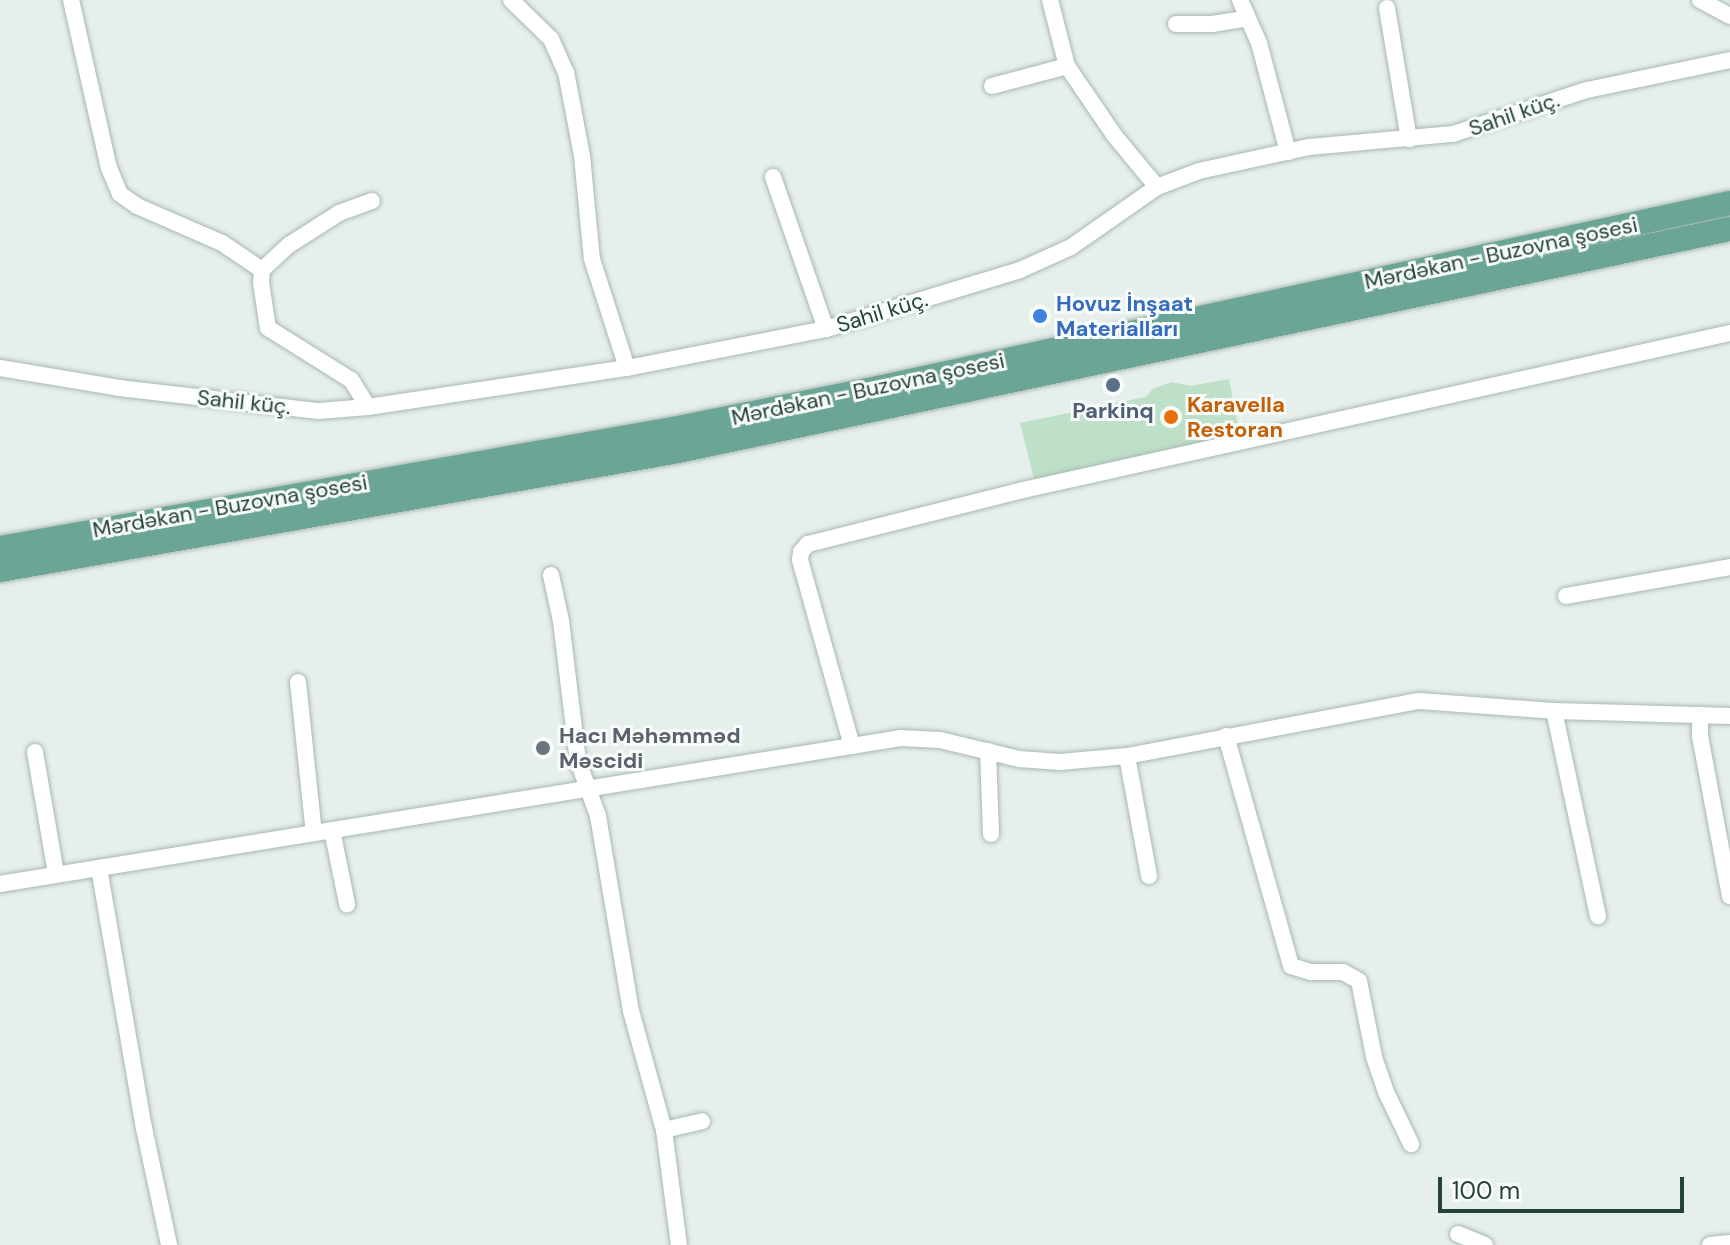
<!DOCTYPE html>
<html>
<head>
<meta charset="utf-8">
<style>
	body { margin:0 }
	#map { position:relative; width:1730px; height:1245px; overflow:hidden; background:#e6efeb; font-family:"DM Sans",sans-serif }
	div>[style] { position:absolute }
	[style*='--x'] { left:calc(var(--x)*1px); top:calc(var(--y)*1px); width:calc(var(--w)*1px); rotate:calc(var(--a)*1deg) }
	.green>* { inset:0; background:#bfe0c8 }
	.roads { filter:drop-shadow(0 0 2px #a8b8b2) drop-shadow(0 0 2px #a8b8b2) }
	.street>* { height:16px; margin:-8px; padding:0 8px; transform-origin:8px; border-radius:8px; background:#fff }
	.primary>* { height:24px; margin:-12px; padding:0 12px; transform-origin:12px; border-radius:12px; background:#6aa596 }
	.dots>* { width:22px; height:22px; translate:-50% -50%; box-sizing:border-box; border:4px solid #f7fbf9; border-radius:50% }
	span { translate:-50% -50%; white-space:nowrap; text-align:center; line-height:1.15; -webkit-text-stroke:6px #f7fbf9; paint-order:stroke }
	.street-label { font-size:22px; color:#24423a }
	.shop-label { font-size:22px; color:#366cbe; font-weight:700 }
	.left { translate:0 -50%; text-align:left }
	.food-label { font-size:22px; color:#c56008; font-weight:700 }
	.service-label { font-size:22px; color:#4e5e75; font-weight:700 }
	.worship-label { font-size:22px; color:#5b616d; font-weight:700 }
	.scale { position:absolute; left:1438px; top:1177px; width:246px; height:36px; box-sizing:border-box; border:4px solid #24423a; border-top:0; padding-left:10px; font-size:24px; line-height:28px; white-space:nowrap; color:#24423a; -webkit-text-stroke:6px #f7fbf9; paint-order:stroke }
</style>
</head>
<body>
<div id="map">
	<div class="green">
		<div style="clip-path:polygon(1229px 379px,1240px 435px,1034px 479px,1020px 423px,1145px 397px,1154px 388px,1172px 382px,1190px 386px)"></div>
	</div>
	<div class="roads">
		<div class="street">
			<div style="--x:71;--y:0;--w:172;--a:77.3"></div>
			<div style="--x:109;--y:168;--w:28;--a:67"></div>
			<div style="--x:120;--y:194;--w:21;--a:35"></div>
			<div style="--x:137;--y:206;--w:93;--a:23.5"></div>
			<div style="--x:222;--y:243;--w:48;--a:34"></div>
			<div style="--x:511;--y:0;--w:56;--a:44.3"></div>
			<div style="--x:551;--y:39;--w:36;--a:66"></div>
			<div style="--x:566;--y:72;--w:86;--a:79.2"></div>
			<div style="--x:582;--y:156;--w:103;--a:84.5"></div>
			<div style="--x:592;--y:259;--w:114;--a:72.2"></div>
			<div style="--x:1050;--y:0;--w:68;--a:75.6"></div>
			<div style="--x:1067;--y:66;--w:83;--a:55.7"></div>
			<div style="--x:1114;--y:135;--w:67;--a:50.4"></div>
			<div style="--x:1240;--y:0;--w:47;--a:66.2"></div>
			<div style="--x:1259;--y:43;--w:113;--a:75.1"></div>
			<div style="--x:1700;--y:0;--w:34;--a:28"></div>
			<div style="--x:1387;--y:8;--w:133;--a:80.5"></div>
			<div style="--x:1176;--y:24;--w:36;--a:0"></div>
			<div style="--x:1212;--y:24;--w:36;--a:-9"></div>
			<div style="--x:992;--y:86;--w:78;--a:-14.9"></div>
			<div style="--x:773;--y:177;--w:161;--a:70.8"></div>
			<div style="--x:0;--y:368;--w:121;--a:9.5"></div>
			<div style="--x:119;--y:388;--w:201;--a:6.6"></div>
			<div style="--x:319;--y:411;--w:49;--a:-4.7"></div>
			<div style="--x:368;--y:407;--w:262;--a:-8.6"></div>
			<div style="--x:627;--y:368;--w:203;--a:-11.1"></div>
			<div style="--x:826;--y:329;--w:203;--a:-16.9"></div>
			<div style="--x:1020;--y:270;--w:56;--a:-24.3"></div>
			<div style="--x:1071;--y:247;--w:105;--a:-34.9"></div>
			<div style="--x:1157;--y:187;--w:45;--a:-20.9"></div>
			<div style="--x:1199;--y:171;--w:113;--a:-12.3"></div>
			<div style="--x:1309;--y:147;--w:145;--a:-5.2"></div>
			<div style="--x:1453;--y:134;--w:141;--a:-18.2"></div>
			<div style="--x:1587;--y:90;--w:146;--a:-11.8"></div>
			<div style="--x:368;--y:407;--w:32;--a:-122"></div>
			<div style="--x:351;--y:380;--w:98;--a:-147.9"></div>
			<div style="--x:268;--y:328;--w:46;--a:-98.8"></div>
			<div style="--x:261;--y:283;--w:13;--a:-86"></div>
			<div style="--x:262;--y:270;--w:37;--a:-43"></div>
			<div style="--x:289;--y:245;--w:59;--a:-32.6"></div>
			<div style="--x:339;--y:213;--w:35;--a:-20"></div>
			<div style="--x:551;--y:575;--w:47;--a:77.7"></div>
			<div style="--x:561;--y:621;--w:141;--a:83.1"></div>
			<div style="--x:578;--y:761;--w:59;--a:70"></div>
			<div style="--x:598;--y:816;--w:198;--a:80.4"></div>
			<div style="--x:631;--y:1011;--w:123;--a:74.5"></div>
			<div style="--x:664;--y:1130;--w:116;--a:82.6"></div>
			<div style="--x:1566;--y:596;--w:167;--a:-10"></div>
			<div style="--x:298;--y:682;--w:152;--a:84"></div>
			<div style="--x:1554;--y:711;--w:210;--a:77.9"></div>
			<div style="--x:1700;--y:715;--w:21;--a:90"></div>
			<div style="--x:1700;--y:736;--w:163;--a:79.4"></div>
			<div style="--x:1226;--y:736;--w:239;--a:74.2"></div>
			<div style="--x:1291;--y:966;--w:21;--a:17"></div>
			<div style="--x:1311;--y:972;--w:32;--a:0"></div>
			<div style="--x:1343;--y:972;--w:18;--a:29"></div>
			<div style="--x:1359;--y:981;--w:77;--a:78.8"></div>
			<div style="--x:1374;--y:1057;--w:37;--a:71"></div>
			<div style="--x:1386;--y:1092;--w:58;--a:64.3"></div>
			<div style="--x:852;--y:746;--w:193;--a:-105.6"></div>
			<div style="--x:800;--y:560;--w:8;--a:-83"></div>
			<div style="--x:801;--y:552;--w:11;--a:-49"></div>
			<div style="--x:808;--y:544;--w:222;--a:-14.1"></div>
			<div style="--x:1023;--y:490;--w:724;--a:-12.52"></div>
			<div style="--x:988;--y:751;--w:83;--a:87.9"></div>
			<div style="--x:35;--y:752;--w:124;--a:80.2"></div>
			<div style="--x:1127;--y:756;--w:122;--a:79.6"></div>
			<div style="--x:332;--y:830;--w:76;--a:78.5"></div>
			<div style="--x:99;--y:868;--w:264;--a:80.2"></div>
			<div style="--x:144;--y:1128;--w:120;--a:77.9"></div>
			<div style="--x:0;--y:884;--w:912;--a:-9.21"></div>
			<div style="--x:900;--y:738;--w:40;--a:2.9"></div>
			<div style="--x:940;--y:740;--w:81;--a:13.5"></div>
			<div style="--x:1019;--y:759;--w:41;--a:4.2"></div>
			<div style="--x:1060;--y:762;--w:67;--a:-5.1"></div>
			<div style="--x:1127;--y:756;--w:297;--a:-10.7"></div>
			<div style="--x:1419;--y:701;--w:135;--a:4.2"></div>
			<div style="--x:1554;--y:711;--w:176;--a:1.6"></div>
			<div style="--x:664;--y:1130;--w:39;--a:-13"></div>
			<div style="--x:1458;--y:1234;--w:29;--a:22"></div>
			<div style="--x:1710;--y:1245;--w:20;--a:-6"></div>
		</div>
		<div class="primary">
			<div style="--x:0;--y:548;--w:683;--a:-10.03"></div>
			<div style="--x:673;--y:429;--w:209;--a:-11.3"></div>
			<div style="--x:878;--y:388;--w:872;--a:-12.25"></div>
			<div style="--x:0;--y:570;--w:688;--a:-9.95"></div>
			<div style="--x:678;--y:451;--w:1075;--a:-11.92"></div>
		</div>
	</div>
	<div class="dots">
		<div style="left:1040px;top:316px;background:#3f7fe0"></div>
		<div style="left:1113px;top:385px;background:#5c6f8a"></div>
		<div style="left:1171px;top:417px;background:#e8710a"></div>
		<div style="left:543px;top:748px;background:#6b7280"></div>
	</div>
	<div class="street-label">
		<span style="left:1514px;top:114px;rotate:-19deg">Sahil küç.</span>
		<span style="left:1501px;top:253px;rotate:-12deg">Mərdəkan - Buzovna şosesi</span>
		<span style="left:882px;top:312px;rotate:-17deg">Sahil küç.</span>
		<span style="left:868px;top:389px;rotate:-12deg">Mərdəkan - Buzovna şosesi</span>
		<span style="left:244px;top:402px;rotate:6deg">Sahil küç.</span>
		<span style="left:230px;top:506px;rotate:-10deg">Mərdəkan - Buzovna şosesi</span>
	</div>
	<div class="shop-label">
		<span class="left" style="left:1056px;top:316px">Hovuz İnşaat<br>Materialları</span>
	</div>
	<div class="food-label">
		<span class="left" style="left:1187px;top:417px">Karavella<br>Restoran</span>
	</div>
	<div class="service-label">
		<span style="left:1113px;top:411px">Parkinq</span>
	</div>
	<div class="worship-label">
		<span class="left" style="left:559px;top:748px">Hacı Məhəmməd<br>Məscidi</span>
	</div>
	<div class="scale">100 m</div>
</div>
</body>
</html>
